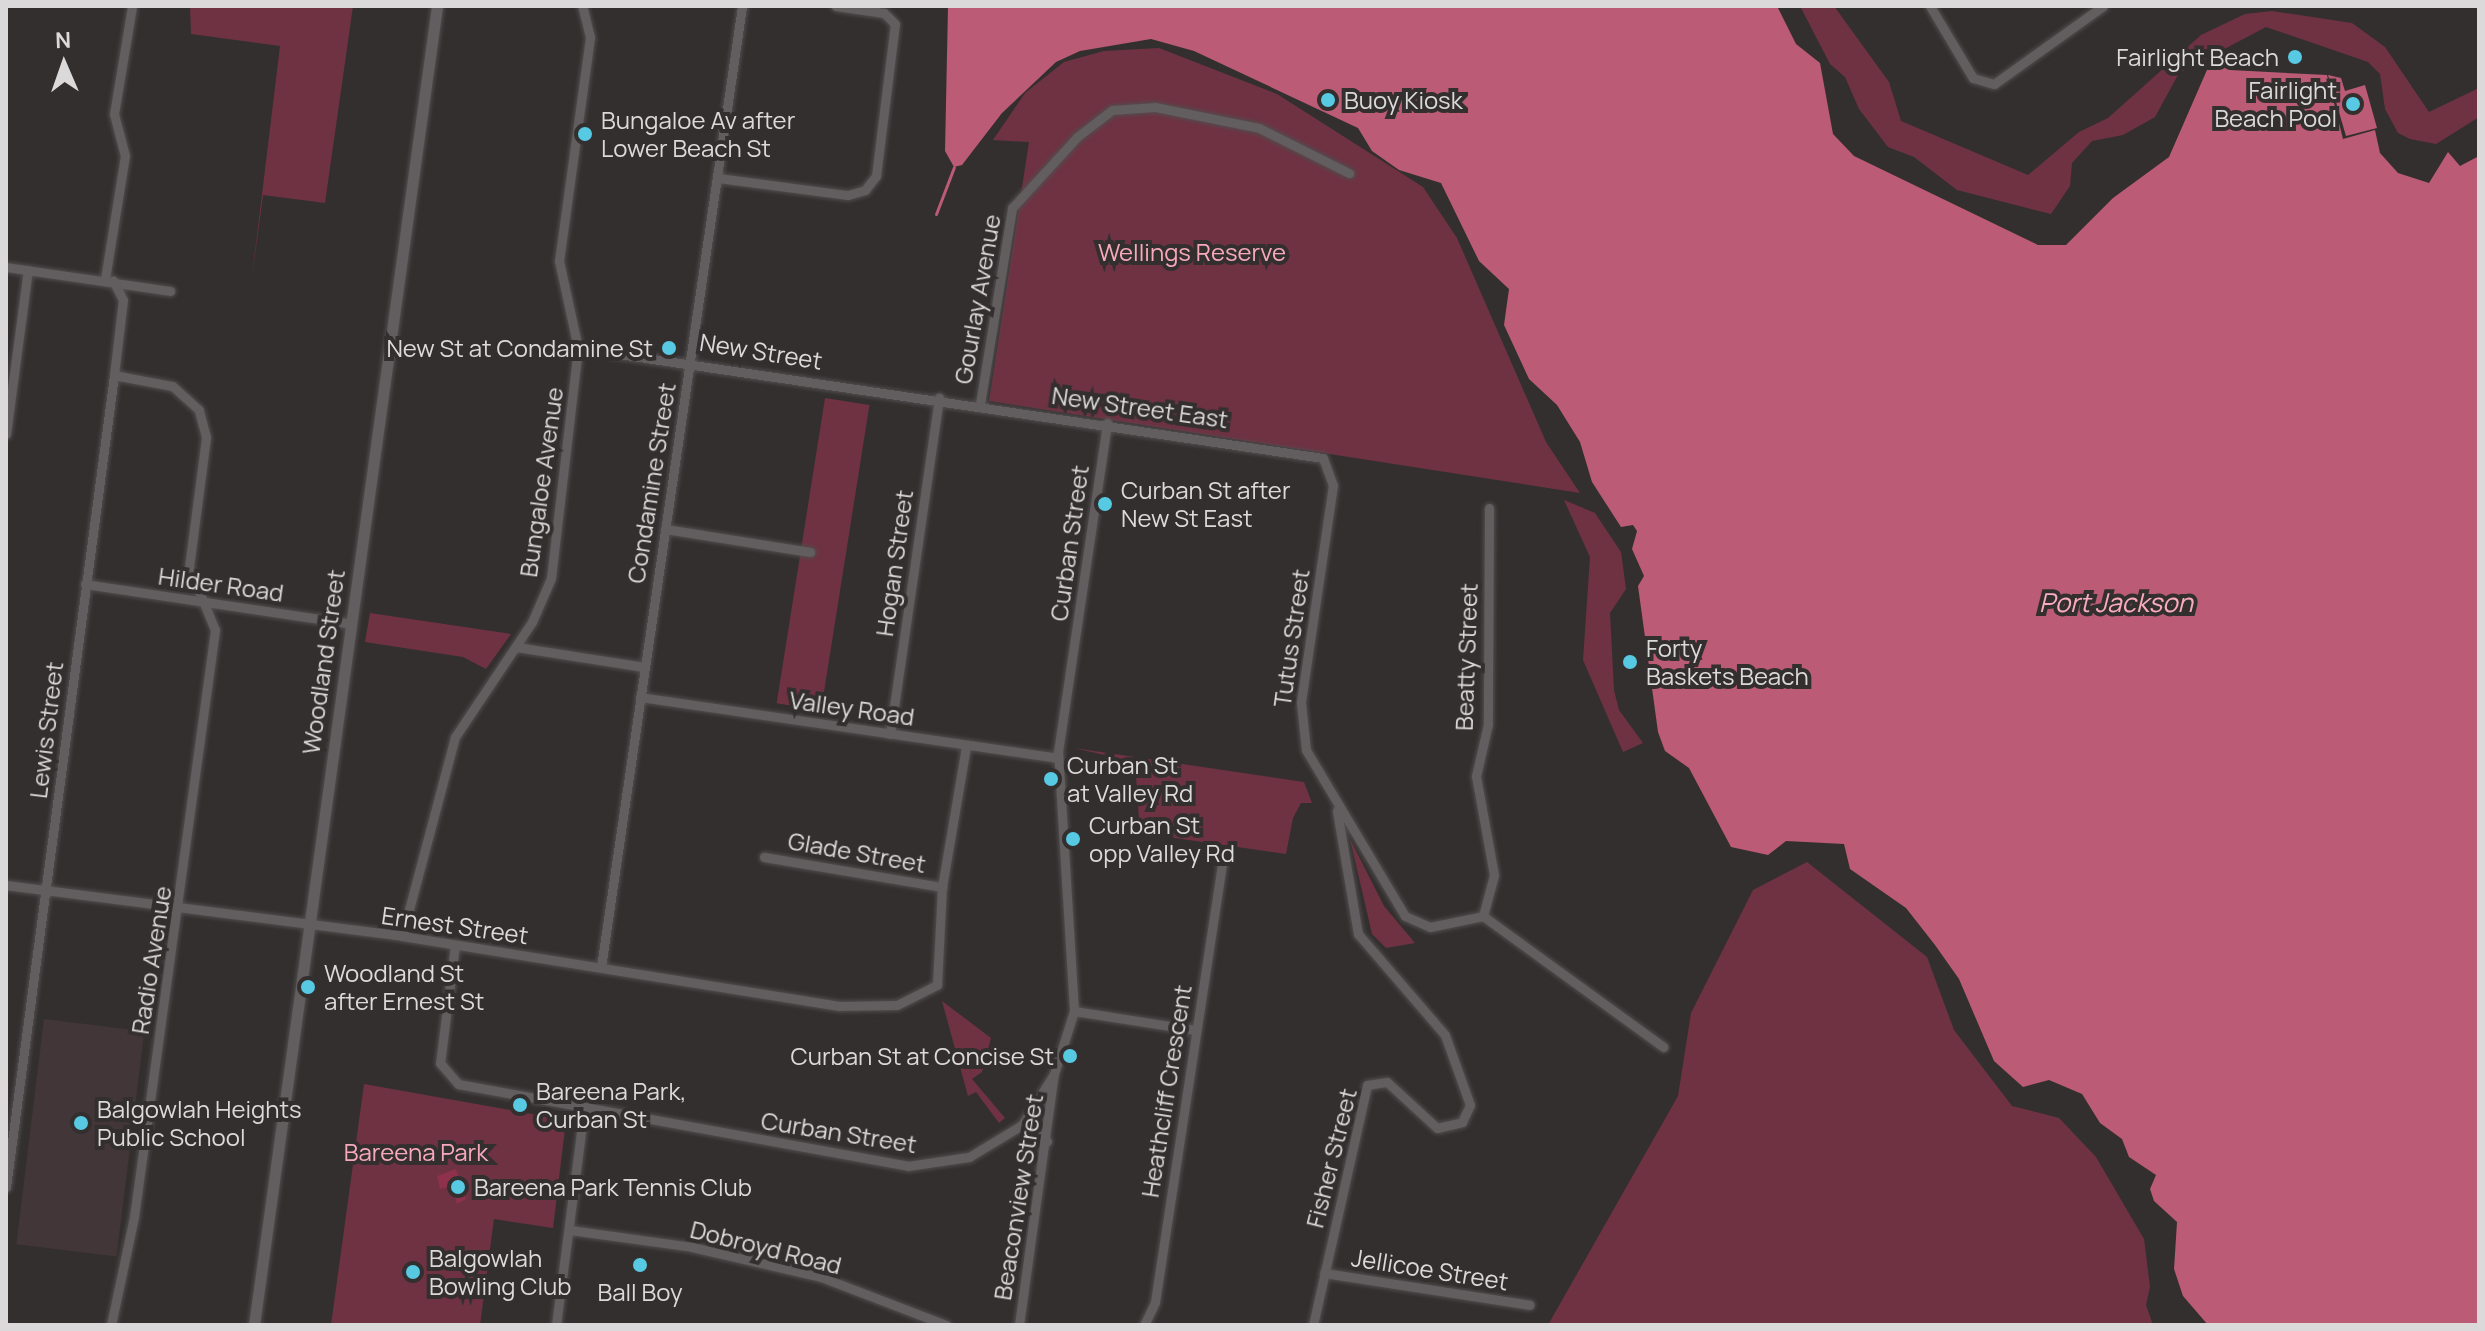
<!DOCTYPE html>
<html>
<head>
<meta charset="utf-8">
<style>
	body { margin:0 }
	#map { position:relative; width:2485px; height:1331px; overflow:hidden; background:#332f2f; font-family:Manrope,sans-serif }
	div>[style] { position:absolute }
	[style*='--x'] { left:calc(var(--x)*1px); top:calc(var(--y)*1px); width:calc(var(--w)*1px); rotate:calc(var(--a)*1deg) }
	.built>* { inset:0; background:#423639; transform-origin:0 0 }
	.green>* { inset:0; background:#6f3243; transform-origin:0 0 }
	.water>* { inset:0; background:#bb5b75 }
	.stream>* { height:3px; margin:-1.5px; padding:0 1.5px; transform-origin:1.5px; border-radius:1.5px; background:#bb5b75 }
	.building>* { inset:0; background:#8d314d }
	.roads { filter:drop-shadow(0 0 2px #514d4e) drop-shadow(0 0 2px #514d4e) }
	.minor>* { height:9px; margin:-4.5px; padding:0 4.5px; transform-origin:4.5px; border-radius:4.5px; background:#625d5e }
	.tertiary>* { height:11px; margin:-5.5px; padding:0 5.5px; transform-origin:5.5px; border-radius:5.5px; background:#625d5e }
	.dots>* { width:22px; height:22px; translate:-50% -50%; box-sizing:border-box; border:4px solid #332f2f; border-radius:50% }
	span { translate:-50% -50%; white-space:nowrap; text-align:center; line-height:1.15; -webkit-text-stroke:8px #332f2f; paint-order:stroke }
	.poi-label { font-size:24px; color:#dcd9da }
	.right { translate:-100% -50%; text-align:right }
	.left { translate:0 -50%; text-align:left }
	.park-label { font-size:24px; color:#f7a9bb }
	.street-label { font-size:24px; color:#dcd9da }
	.water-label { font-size:26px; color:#faacbe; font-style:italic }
	.frame { position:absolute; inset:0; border:8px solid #dcd9da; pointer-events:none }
	.north { position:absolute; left:24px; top:24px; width:80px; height:80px; -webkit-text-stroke:6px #332f2f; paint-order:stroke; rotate:358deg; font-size:22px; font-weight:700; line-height:32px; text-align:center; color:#dcd9da }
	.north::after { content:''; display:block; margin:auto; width:28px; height:36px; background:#dcd9da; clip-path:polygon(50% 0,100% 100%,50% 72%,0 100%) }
</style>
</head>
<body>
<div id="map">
	<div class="built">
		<div style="left:44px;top:1019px;width:101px;height:227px;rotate:7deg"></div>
	</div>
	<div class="green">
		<div style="clip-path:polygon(190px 6px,353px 6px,325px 203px,263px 195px,251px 285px,280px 46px,191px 34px)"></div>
		<div style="clip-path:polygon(1800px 6px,1834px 6px,1889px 82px,1901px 121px,2028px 175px,2079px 132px,2108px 118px,2201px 35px,2245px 14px,2272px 11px,2352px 23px,2385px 47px,2429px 112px,2479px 88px,2479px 117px,2436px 144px,2410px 139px,2398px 133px,2385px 109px,2380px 74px,2368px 62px,2266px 27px,2179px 73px,2155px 117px,2123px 135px,2092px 141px,2072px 163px,2070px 186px,2051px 214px,1957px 190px,1914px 157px,1888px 147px,1859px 109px,1845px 77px,1830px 64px)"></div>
		<div style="clip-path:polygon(1159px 48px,1277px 94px,1423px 187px,1457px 238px,1546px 442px,1580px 493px,989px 401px,1029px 142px,993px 140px,1025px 93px,1064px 62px,1104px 51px)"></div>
		<div style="left:825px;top:398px;width:45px;height:309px;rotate:9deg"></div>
		<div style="clip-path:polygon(1564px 500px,1595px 513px,1621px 552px,1626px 589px,1610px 613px,1614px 690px,1619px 710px,1643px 743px,1623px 752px,1583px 660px,1590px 557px)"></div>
		<div style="clip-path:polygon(370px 613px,511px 634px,486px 669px,463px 657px,365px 642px)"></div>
		<div style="clip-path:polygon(1074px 748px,1304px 782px,1312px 803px,1301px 803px,1293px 818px,1286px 854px,1140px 833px,1135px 762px)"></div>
		<div style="clip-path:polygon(1350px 839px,1384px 906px,1415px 943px,1386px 948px,1372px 934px)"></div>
		<div style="clip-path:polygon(1807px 862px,1927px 957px,1954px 1030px,2012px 1106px,2059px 1118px,2096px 1157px,2144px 1239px,2150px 1287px,2146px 1305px,2153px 1325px,1548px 1325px,1678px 1096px,1691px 1013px,1753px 890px)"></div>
		<div style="clip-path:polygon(942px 1001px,991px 1038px,982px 1072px,972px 1079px,1005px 1118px,999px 1123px,976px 1092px,968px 1096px)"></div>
		<div style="clip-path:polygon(364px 1084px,566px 1120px,553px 1228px,494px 1219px,480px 1325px,331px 1325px)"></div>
	</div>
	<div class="water">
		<div style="clip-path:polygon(948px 6px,1777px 6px,1796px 44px,1820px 63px,1833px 134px,1854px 156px,2038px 245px,2066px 245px,2113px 198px,2169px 157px,2210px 63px,2220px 61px,2230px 70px,2327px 75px,2343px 139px,2375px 130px,2380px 153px,2398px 173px,2429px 183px,2448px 152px,2460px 166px,2479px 156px,2479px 1325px,2208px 1325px,2183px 1296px,2174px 1269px,2177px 1222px,2154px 1201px,2150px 1189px,2156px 1175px,2129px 1157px,2122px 1139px,2100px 1123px,2082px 1094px,2049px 1080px,2023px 1087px,1994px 1061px,1959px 979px,1935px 945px,1906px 908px,1850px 869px,1844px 844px,1786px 841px,1768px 855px,1731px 847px,1689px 768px,1665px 751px,1658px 732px,1638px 586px,1644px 576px,1632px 549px,1637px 531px,1633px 525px,1621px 527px,1592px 482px,1580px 442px,1557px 405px,1529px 379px,1504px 325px,1509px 289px,1479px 261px,1441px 183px,1399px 170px,1372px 151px,1358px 128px,1194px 51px,1151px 39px,1080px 51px,1056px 62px,1002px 113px,962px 165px,954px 167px,945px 151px)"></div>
		<div style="clip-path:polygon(2328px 75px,2341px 78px,2345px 91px,2365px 85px,2377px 128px,2346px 136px)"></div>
	</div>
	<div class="stream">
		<div style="--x:936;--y:214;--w:50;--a:-69"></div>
	</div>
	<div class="building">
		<div style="clip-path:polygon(456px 1169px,466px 1199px,457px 1204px,452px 1186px,440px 1189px,437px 1176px)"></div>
	</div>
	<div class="roads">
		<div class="minor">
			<div style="--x:1930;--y:6;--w:84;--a:59.2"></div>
			<div style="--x:1973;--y:78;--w:22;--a:16"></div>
			<div style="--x:1994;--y:84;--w:134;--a:-35.6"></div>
			<div style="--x:718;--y:178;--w:131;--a:7.5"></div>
			<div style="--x:848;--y:195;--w:18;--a:-16"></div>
			<div style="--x:865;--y:190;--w:18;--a:-52"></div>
			<div style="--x:876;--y:176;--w:153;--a:-82.9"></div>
			<div style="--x:895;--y:24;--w:16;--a:-135"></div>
			<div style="--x:884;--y:13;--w:49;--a:-171.7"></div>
			<div style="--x:6;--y:267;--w:166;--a:8.3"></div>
			<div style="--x:105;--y:279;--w:125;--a:-80.8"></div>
			<div style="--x:125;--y:156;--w:43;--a:-104.7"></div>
			<div style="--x:114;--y:114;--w:109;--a:-80.5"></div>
			<div style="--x:578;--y:348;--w:753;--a:8.4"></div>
			<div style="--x:1323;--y:458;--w:29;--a:70"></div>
			<div style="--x:1333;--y:485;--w:220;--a:98.4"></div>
			<div style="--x:1301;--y:703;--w:47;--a:83.9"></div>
			<div style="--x:1306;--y:750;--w:193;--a:59.2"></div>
			<div style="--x:1405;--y:916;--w:27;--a:24"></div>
			<div style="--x:1430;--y:927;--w:54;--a:-11.7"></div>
			<div style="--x:980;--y:404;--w:199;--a:-80.7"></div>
			<div style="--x:1012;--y:208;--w:96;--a:-47.5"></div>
			<div style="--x:1077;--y:137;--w:44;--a:-37.6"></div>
			<div style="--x:1112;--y:110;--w:43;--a:-4"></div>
			<div style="--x:1155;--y:107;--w:106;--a:11.4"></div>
			<div style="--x:1259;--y:128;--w:101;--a:26.6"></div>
			<div style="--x:6;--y:434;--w:165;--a:-82.4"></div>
			<div style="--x:1489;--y:508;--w:216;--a:90.3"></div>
			<div style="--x:1488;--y:724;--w:53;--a:103"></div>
			<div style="--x:1476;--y:776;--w:101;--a:79.7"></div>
			<div style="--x:1494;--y:875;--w:42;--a:105"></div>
			<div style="--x:1483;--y:916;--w:223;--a:36"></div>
			<div style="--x:665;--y:529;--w:147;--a:9"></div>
			<div style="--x:85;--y:584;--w:270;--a:8.5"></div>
			<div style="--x:516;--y:647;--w:130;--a:8.9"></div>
			<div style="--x:640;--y:697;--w:422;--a:8.3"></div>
			<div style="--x:890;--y:734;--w:340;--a:-81.7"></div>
			<div style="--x:764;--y:857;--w:181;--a:9.6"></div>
			<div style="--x:6;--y:885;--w:399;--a:7.3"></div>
			<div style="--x:402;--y:936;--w:443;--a:9.1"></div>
			<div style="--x:839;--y:1006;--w:58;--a:-1"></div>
			<div style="--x:897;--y:1005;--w:45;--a:-26.6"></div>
			<div style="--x:937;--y:985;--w:98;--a:-87.1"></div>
			<div style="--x:942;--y:887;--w:143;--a:-80.3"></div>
			<div style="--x:402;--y:936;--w:206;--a:-75.1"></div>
			<div style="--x:455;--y:737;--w:138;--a:-56.2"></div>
			<div style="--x:532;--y:622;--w:48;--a:-66.6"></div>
			<div style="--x:551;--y:578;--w:232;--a:-83.3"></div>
			<div style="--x:578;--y:348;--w:89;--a:-102.3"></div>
			<div style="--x:559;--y:261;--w:226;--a:-82.1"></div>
			<div style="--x:590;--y:37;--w:32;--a:-104"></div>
			<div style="--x:455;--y:945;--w:119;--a:97.2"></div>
			<div style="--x:440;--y:1063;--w:28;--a:49"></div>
			<div style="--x:458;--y:1084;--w:457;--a:10.3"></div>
			<div style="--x:908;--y:1166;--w:62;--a:-8.4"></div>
			<div style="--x:969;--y:1157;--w:62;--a:-31.1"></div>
			<div style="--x:1022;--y:1125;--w:60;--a:-57.9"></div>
			<div style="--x:1054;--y:1074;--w:66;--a:-72.4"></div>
			<div style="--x:1074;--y:1011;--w:259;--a:-93.5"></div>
			<div style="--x:1058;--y:752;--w:333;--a:-81.5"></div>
			<div style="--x:601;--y:967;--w:971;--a:-81.65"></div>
			<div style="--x:1074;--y:1011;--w:122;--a:8.9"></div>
			<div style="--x:1022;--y:1125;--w:30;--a:33"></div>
			<div style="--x:6;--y:1187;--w:819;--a:-82.42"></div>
			<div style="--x:114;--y:375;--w:76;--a:-83.2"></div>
			<div style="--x:123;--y:300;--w:22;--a:-117"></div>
			<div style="--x:570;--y:1230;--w:123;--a:7.9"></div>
			<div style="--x:692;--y:1247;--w:132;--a:13.1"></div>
			<div style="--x:821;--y:1277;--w:134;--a:21"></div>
			<div style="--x:1324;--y:1273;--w:208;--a:8.8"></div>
			<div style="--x:111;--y:1325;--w:110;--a:-78"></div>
			<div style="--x:134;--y:1217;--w:593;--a:-82.14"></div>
			<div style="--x:215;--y:630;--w:68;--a:-112.4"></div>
			<div style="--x:189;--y:567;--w:131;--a:-82.5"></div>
			<div style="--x:206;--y:437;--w:28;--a:-105"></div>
			<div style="--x:199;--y:410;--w:36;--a:-138"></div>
			<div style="--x:172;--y:386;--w:59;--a:-169.3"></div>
			<div style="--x:556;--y:1325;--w:219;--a:-82.6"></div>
			<div style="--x:1019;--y:1325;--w:253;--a:-82.1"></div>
			<div style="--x:1144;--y:1325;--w:25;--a:-64"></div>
			<div style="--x:1155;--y:1302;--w:447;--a:-81.3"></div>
			<div style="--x:1313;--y:1325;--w:246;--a:-77.3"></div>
			<div style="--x:1367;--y:1085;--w:20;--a:-9"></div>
			<div style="--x:1387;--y:1082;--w:68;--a:42.6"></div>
			<div style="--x:1437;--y:1128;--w:26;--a:-13"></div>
			<div style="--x:1462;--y:1122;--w:19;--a:-65"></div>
			<div style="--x:1470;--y:1105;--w:74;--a:-109.7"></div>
			<div style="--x:1445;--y:1035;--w:133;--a:-130.7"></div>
			<div style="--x:1358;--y:934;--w:125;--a:-99.7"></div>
		</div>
		<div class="tertiary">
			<div style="--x:254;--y:1325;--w:1332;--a:-82.1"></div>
		</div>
	</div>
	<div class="dots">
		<div style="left:2295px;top:57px;background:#57c9e2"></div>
		<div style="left:1328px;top:100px;background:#57c9e2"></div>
		<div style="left:2353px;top:104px;background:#57c9e2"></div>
		<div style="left:585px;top:134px;background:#57c9e2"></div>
		<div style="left:669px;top:348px;background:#57c9e2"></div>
		<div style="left:1105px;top:504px;background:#57c9e2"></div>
		<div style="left:1630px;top:662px;background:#57c9e2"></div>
		<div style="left:1051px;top:779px;background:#57c9e2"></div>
		<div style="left:1073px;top:839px;background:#57c9e2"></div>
		<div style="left:308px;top:987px;background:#57c9e2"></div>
		<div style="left:1070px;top:1056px;background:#57c9e2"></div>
		<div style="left:520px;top:1105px;background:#57c9e2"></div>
		<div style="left:81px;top:1123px;background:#57c9e2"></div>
		<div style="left:458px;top:1187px;background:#57c9e2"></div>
		<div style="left:640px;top:1265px;background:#57c9e2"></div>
		<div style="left:413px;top:1272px;background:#57c9e2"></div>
	</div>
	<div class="poi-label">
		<span class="right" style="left:2279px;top:57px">Fairlight Beach</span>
		<span class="right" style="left:2337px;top:104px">Fairlight<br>Beach Pool</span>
		<span class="left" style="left:1344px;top:100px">Buoy Kiosk</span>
		<span class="left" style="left:601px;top:134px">Bungaloe Av after<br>Lower Beach St</span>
		<span class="right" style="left:653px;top:348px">New St at Condamine St</span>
		<span class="left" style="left:1121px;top:504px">Curban St after<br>New St East</span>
		<span class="left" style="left:1646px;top:662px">Forty<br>Baskets Beach</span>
		<span class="left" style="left:1067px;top:779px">Curban St<br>at Valley Rd</span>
		<span class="left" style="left:1089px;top:839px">Curban St<br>opp Valley Rd</span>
		<span class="left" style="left:324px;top:987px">Woodland St<br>after Ernest St</span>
		<span class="right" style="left:1054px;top:1056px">Curban St at Concise St</span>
		<span class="left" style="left:536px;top:1105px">Bareena Park,<br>Curban St</span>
		<span class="left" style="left:97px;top:1123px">Balgowlah Heights<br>Public School</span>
		<span class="left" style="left:474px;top:1187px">Bareena Park Tennis Club</span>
		<span class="left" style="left:429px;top:1272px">Balgowlah<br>Bowling Club</span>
		<span style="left:640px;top:1292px">Ball Boy</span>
	</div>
	<div class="park-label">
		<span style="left:1192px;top:252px">Wellings Reserve</span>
		<span style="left:416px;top:1152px">Bareena Park</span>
	</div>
	<div class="street-label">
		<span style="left:977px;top:299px;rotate:-80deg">Gourlay Avenue</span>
		<span style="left:761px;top:351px;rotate:9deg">New Street</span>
		<span style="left:1140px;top:407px;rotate:8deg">New Street East</span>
		<span style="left:541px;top:482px;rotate:-82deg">Bungaloe Avenue</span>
		<span style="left:651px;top:483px;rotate:-81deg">Condamine Street</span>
		<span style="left:1069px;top:543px;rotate:-82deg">Curban Street</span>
		<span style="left:894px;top:563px;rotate:-82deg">Hogan Street</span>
		<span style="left:221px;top:584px;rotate:8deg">Hilder Road</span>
		<span style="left:1291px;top:638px;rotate:-82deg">Tutus Street</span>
		<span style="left:1466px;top:657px;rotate:-88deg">Beatty Street</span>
		<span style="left:323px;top:662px;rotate:-82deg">Woodland Street</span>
		<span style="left:852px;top:708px;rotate:8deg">Valley Road</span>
		<span style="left:46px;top:730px;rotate:-83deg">Lewis Street</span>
		<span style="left:857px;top:852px;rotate:10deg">Glade Street</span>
		<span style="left:455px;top:925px;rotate:8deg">Ernest Street</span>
		<span style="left:151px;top:960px;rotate:-81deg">Radio Avenue</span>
		<span style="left:1166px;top:1091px;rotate:-81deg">Heathcliff Crescent</span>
		<span style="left:839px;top:1132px;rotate:9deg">Curban Street</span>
		<span style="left:1331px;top:1158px;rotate:-76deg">Fisher Street</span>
		<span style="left:1018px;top:1197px;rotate:-81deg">Beaconview Street</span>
		<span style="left:766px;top:1247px;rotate:14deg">Dobroyd Road</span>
		<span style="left:1430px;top:1269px;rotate:9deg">Jellicoe Street</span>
	</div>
	<div class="water-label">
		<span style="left:2116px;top:603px">Port Jackson</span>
	</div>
	<div class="frame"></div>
	<div class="north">N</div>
</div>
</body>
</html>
